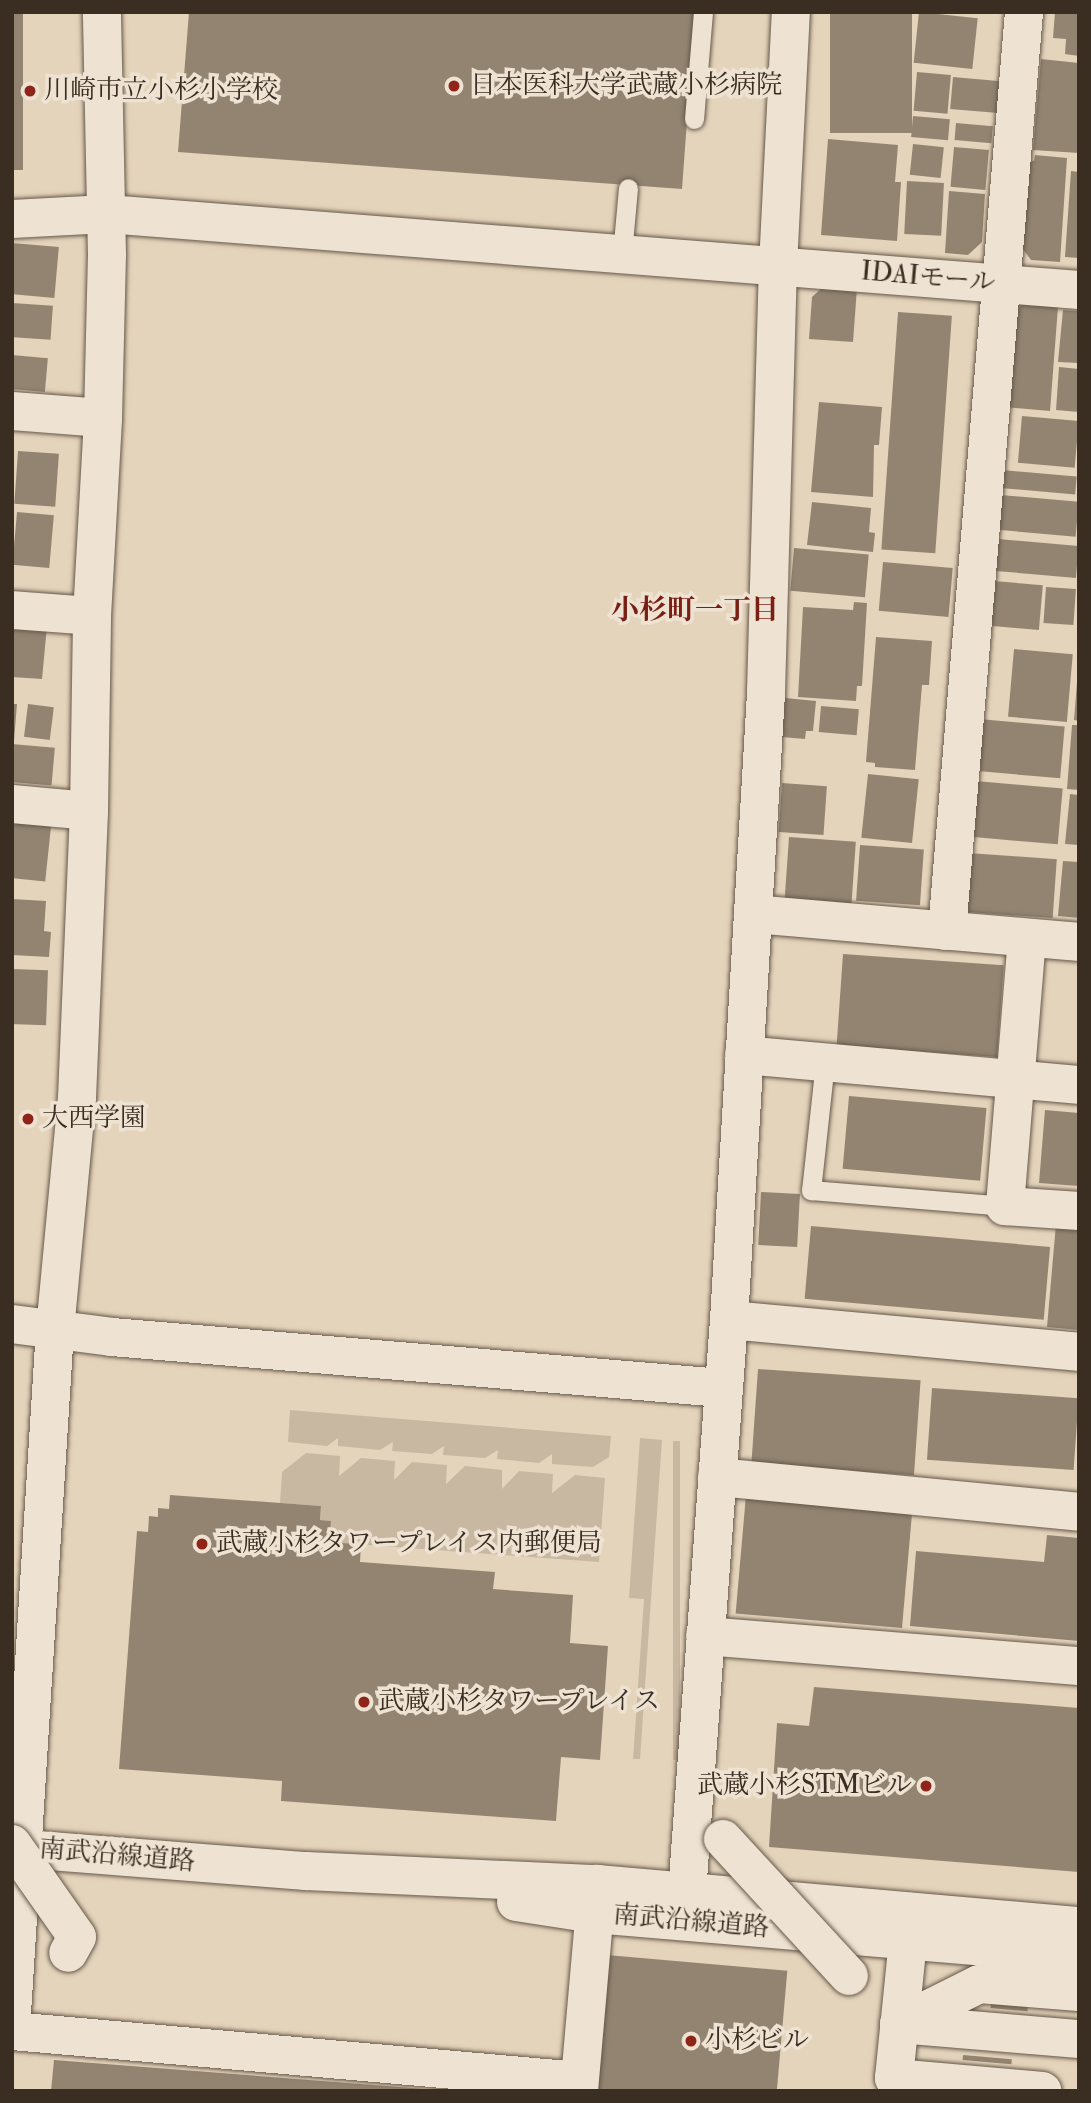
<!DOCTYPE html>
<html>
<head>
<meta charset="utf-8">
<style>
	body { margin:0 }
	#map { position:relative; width:1091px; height:2103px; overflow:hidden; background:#e5d4bc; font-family:"IM FELL Double Pica","Noto Serif JP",serif }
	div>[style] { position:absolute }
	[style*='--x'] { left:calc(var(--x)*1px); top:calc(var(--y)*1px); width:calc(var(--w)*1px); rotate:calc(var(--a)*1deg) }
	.green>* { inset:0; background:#c8b8a2; transform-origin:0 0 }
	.building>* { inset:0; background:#938472; transform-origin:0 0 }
	.roads { filter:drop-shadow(0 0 2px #655848) drop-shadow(0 0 2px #655848) }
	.lane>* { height:19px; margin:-9.5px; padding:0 9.5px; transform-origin:9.5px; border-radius:9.5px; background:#eee3d3 }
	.street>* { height:38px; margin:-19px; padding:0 19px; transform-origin:19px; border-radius:19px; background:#eee3d3 }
	.secondary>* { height:38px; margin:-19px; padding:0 19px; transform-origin:19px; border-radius:19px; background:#eee3d3 }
	.bridges { filter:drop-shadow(0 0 2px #655848) drop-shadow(0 0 2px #655848) }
	.street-bridge>* { height:38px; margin:-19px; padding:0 19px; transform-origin:19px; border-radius:19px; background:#eee3d3 }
	.dots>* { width:19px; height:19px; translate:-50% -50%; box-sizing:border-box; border:4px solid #eee3d3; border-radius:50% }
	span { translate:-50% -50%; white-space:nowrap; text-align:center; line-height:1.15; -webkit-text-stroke:7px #eee3d3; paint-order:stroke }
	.poi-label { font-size:26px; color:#3a2e22 }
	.left { translate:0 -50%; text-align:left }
	.right { translate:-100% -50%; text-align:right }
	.street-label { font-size:26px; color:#3a2e22 }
	.neighbourhood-label { font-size:28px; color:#7a1f14; font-weight:700 }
	.frame { position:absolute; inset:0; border:14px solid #3a2e22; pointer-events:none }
</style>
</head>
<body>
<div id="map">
	<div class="green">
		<div style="clip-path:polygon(290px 1410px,611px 1436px,609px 1457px,593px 1467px,552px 1464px,552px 1454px,539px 1463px,497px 1459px,498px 1450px,485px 1458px,443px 1455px,444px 1446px,432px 1454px,392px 1451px,393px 1442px,380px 1450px,338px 1446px,338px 1438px,327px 1446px,288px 1442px)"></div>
		<div style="clip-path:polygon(640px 1438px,662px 1440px,640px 1759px,633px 1759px,644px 1599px,629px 1598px)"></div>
		<div style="left:673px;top:1441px;width:7px;height:319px"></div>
		<div style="clip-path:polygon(306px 1453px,340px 1456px,339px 1476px,361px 1458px,395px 1461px,394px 1480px,412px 1462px,447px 1465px,446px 1484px,465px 1466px,502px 1470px,502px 1489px,519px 1471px,553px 1474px,552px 1493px,575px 1475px,605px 1478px,599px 1562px,341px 1543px,342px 1536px,330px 1535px,331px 1521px,320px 1520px,321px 1506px,280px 1503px,282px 1472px)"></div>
	</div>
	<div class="building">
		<div style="left:12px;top:12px;width:11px;height:158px"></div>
		<div style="clip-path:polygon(189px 12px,695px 12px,682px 189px,178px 152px)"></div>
		<div style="left:830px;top:12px;width:82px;height:121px"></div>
		<div style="left:919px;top:12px;width:59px;height:51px;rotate:6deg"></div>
		<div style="clip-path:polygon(1055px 12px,1079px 12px,1079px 56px,1065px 54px,1066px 39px,1053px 38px)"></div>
		<div style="clip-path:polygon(1041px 59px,1079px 63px,1079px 153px,1033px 150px)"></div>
		<div style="left:917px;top:72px;width:34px;height:39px;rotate:5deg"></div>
		<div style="left:953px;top:77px;width:48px;height:32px;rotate:5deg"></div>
		<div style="left:913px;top:116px;width:37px;height:21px;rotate:5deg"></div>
		<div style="left:956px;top:123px;width:37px;height:17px;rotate:5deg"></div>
		<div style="clip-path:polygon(828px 139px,898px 145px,895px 182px,901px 182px,897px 241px,821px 235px)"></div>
		<div style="left:913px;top:144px;width:31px;height:31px;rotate:6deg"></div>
		<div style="left:954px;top:147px;width:35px;height:40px;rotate:5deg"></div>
		<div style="clip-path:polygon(1035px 155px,1067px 158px,1060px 262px,1031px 260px,1020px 245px,1027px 160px,1034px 161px)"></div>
		<div style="clip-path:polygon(1071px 171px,1079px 172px,1079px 258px,1065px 257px)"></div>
		<div style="left:907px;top:181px;width:37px;height:53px;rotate:3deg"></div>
		<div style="clip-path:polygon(949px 191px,985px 194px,982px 242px,968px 255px,945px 253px)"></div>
		<div style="left:12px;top:243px;width:47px;height:51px;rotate:5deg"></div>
		<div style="clip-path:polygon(824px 286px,857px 288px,853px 342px,809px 339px,812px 297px)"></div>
		<div style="left:12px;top:303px;width:41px;height:34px;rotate:4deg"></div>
		<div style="clip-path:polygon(1022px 305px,1058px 307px,1050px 411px,1005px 407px,1013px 313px)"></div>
		<div style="clip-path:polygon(1063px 310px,1079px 311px,1079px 363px,1058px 362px)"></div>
		<div style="left:898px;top:312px;width:54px;height:238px;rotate:4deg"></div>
		<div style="left:12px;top:355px;width:36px;height:34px;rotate:5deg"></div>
		<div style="clip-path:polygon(1059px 367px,1079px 369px,1079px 412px,1056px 410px)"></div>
		<div style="clip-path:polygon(819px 402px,882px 407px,879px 445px,874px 445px,873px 497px,811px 492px)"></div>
		<div style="left:1022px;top:416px;width:57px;height:47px;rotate:5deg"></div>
		<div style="left:18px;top:451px;width:41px;height:53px;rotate:4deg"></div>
		<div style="left:1002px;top:470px;width:75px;height:18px;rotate:5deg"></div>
		<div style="left:1001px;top:495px;width:78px;height:35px;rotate:5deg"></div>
		<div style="clip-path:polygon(812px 502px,871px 508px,869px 532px,875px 533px,873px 552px,807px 545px)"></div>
		<div style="left:17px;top:512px;width:37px;height:53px;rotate:5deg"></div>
		<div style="left:998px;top:539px;width:81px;height:32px;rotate:5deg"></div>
		<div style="left:794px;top:548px;width:75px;height:43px;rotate:5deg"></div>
		<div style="left:883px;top:562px;width:70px;height:49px;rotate:5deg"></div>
		<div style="left:994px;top:581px;width:49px;height:45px;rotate:5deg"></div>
		<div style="left:1046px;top:587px;width:30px;height:36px;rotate:4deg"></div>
		<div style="clip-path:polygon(854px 602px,867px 603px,862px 686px,857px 686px,856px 701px,798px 697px,803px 607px,853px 610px)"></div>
		<div style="clip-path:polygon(12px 623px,47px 626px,42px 679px,12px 677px)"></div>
		<div style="clip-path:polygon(876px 637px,932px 641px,929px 685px,922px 685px,915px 770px,875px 767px,875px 763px,866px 762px)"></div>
		<div style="left:1014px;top:649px;width:59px;height:68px;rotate:5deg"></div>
		<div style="clip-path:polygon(1077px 682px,1079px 682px,1079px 721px,1074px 720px)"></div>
		<div style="clip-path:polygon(785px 698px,816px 701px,813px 731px,806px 731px,805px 739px,782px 737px)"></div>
		<div style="clip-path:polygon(12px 704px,17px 704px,14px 741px,12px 741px)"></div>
		<div style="left:28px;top:704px;width:26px;height:33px;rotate:7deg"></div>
		<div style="left:821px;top:706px;width:38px;height:26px;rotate:5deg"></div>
		<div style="left:979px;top:719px;width:86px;height:52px;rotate:5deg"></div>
		<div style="clip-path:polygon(1072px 725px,1079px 725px,1079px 790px,1067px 789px)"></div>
		<div style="left:12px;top:744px;width:43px;height:38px;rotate:5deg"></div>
		<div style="left:868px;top:774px;width:51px;height:64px;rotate:6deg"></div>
		<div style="left:976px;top:781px;width:87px;height:56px;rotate:5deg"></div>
		<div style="left:782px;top:783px;width:45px;height:49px;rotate:4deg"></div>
		<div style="clip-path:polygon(1070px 794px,1079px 795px,1079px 845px,1065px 844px)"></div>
		<div style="left:15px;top:815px;width:37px;height:63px;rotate:6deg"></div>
		<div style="left:789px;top:837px;width:67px;height:70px;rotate:4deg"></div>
		<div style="left:860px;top:845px;width:64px;height:56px;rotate:4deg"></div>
		<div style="left:968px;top:853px;width:89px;height:59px;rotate:4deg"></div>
		<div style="clip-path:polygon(1063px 861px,1079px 862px,1079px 918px,1058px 916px)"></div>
		<div style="clip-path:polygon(12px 899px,46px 901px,44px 931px,51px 932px,49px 957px,12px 955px)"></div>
		<div style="left:843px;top:954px;width:161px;height:92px;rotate:4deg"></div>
		<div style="left:12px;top:969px;width:36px;height:55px;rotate:2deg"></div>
		<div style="left:849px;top:1096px;width:138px;height:73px;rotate:5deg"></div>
		<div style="clip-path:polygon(1045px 1110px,1079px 1113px,1079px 1186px,1039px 1183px)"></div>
		<div style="left:761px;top:1192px;width:39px;height:53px;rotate:3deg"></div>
		<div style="clip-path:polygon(1056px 1224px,1079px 1226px,1079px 1330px,1047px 1327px)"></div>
		<div style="left:811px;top:1226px;width:240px;height:73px;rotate:5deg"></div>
		<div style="left:758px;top:1369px;width:163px;height:95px;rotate:4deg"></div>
		<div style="left:932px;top:1388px;width:147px;height:72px;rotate:4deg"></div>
		<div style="clip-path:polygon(170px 1495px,321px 1506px,320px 1520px,331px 1521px,330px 1535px,342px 1536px,341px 1543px,361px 1544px,360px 1562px,495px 1572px,493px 1589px,573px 1595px,570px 1643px,608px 1646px,600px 1760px,561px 1757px,556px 1821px,281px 1801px,282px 1781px,119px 1769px,137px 1531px,148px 1532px,149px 1516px,158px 1517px,158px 1508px,169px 1509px)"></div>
		<div style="left:746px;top:1495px;width:167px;height:119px;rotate:5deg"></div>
		<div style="clip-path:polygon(1047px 1535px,1079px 1538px,1079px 1641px,910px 1626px,916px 1551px,1044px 1562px)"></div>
		<div style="clip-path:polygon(814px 1687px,1079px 1708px,1079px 1872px,769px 1847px,777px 1723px,809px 1726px)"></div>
		<div style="left:607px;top:1955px;width:181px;height:136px;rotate:5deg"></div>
		<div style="left:991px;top:2003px;width:37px;height:5px;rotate:5deg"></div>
		<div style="left:963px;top:2055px;width:49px;height:5px;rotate:5deg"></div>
		<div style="clip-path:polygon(54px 2060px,425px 2089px,425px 2091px,51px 2091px)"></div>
	</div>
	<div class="roads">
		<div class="lane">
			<div style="--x:694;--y:119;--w:107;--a:-85.2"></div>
			<div style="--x:622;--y:254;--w:66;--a:-84.8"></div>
			<div style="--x:825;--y:1062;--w:129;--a:96.2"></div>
			<div style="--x:811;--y:1190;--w:195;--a:4.7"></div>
		</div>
		<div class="street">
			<div style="--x:12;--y:219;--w:95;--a:-3"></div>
			<div style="--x:107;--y:214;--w:975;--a:4.47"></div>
			<div style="--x:12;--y:411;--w:91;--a:4.4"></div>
			<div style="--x:12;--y:610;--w:80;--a:4.3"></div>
			<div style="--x:12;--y:804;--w:77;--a:5.2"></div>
			<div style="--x:753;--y:914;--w:327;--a:4.9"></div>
			<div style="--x:947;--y:931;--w:922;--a:-85.21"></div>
			<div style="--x:1027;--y:938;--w:269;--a:94.7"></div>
			<div style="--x:1005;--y:1206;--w:74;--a:3.9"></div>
			<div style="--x:744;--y:1055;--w:336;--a:5.1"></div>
			<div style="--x:729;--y:1320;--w:351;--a:5.2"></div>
			<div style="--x:12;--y:1324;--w:101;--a:7.4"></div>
			<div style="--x:112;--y:1337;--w:612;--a:4.78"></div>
			<div style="--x:717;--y:1477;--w:364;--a:5.5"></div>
			<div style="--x:705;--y:1636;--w:375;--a:4.6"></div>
			<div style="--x:687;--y:1893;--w:575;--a:-85.81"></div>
			<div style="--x:729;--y:1320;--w:628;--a:-86.62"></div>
			<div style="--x:766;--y:693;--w:427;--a:-88.4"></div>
			<div style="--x:778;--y:266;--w:254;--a:-87.1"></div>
			<div style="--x:899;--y:2024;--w:89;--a:-26.6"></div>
			<div style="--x:979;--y:1984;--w:100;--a:4.6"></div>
			<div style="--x:899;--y:2024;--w:181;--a:4.8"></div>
			<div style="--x:12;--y:2031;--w:569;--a:5.04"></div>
			<div style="--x:894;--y:2078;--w:149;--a:5"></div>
			<div style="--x:579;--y:2091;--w:208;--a:-85"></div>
			<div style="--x:905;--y:2091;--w:17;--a:-130"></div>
			<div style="--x:894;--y:2078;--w:167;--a:-84.2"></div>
		</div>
		<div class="secondary">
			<div style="--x:12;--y:1848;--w:295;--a:4.5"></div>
			<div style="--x:306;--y:1871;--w:291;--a:2.6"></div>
			<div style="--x:597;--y:1884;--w:484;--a:5"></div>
			<div style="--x:516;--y:1902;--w:79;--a:8.7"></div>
			<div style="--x:594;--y:1914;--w:487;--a:4.8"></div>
			<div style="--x:12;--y:2013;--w:684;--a:-86.4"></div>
			<div style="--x:55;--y:1330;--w:233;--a:-84.6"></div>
			<div style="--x:77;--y:1098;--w:287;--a:-87.6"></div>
			<div style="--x:89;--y:811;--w:195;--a:-89.1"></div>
			<div style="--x:92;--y:616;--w:198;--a:-86.8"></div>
			<div style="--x:103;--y:418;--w:163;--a:-88.6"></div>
			<div style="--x:107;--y:255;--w:243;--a:-91.2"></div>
		</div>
	</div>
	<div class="bridges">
		<div class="street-bridge">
			<div style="--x:723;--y:1839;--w:186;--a:47.4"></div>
			<div style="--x:12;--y:1844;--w:113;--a:55"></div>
			<div style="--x:77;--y:1937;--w:18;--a:119"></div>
		</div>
	</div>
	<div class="dots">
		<div style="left:454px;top:86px;background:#8f2418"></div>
		<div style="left:30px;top:91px;background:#8f2418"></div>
		<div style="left:28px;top:1119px;background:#8f2418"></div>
		<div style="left:202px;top:1544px;background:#8f2418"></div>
		<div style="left:364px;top:1702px;background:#8f2418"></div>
		<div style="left:926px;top:1786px;background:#8f2418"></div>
		<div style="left:691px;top:2041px;background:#8f2418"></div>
	</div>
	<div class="poi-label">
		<span class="left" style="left:470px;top:86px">日本医科大学武蔵小杉病院</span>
		<span class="left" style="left:44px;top:91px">川崎市立小杉小学校</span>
		<span class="left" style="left:42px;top:1119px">大西学園</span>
		<span class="left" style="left:216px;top:1544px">武蔵小杉タワープレイス内郵便局</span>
		<span class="left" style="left:378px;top:1702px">武蔵小杉タワープレイス</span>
		<span class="right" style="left:912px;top:1786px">武蔵小杉STMビル</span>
		<span class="left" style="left:705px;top:2041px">小杉ビル</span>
	</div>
	<div class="street-label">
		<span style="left:928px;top:278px;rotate:5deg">IDAIモール</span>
		<span style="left:117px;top:1856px;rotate:5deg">南武沿線道路</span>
		<span style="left:691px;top:1922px;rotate:5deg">南武沿線道路</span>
	</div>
	<div class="neighbourhood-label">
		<span style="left:695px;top:611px">小杉町一丁目</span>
	</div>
	<div class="frame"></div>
</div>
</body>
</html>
